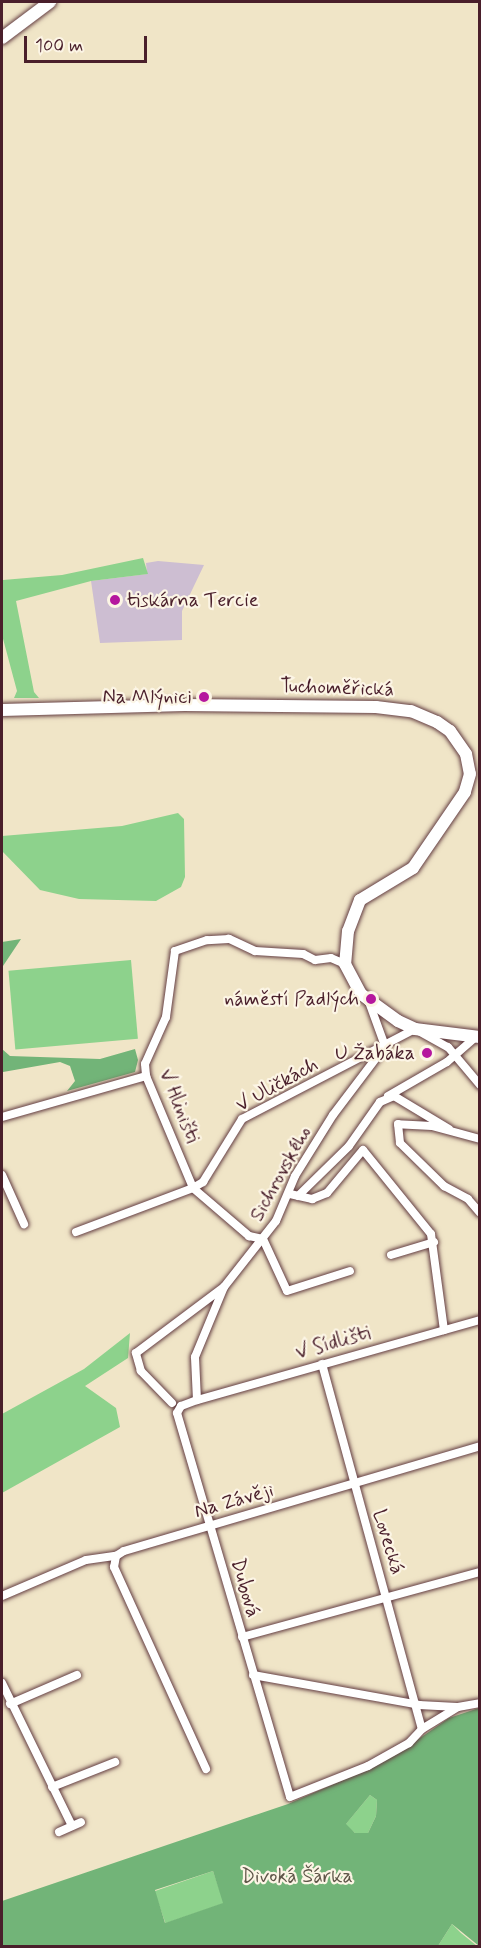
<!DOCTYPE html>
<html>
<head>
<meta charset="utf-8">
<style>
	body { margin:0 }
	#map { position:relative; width:481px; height:1948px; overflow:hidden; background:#f0e5c7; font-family:Mynerve,sans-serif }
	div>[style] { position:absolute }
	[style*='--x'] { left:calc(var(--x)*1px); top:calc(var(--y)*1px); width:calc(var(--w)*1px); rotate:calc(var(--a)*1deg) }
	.industrial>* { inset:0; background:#cdbed2 }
	.green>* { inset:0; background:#8dd28c; transform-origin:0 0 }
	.forest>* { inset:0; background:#72b478 }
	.roads { filter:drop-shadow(0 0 2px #633d42) drop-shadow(0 0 2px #633d42) }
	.street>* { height:8px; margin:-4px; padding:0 4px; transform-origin:4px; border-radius:4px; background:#fff }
	.secondary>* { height:12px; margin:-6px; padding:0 6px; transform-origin:6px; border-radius:6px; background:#fff }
	.dots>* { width:16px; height:16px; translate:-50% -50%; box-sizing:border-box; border:3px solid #fcf5e5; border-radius:50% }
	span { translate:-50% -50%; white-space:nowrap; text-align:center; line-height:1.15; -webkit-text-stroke:4.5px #fcf5e5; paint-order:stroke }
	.poi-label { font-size:20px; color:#4a1f2b }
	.left { translate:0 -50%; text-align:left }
	.right { translate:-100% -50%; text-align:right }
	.street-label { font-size:20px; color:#4a1f2b }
	.park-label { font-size:20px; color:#5e5548 }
	.frame { position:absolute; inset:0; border:3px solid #4a1f2b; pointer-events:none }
	.scale { position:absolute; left:24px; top:36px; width:123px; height:27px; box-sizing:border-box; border:3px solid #4a1f2b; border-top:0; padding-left:8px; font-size:18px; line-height:21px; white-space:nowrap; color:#4a1f2b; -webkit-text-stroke:4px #fcf5e5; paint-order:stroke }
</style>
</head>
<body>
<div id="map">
	<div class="industrial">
		<div style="clip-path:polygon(158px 561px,204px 565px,182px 611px,182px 640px,100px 643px,91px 581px,147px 574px,146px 563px)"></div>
	</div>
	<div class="green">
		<div style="clip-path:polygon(143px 558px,148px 574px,91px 581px,16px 601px,34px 692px,39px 698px,14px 698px,17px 691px,2px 635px,3px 580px,62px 575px)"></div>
		<div style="clip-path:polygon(178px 813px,184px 819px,185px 877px,181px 887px,156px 901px,79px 899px,40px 890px,2px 851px,2px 836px,122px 826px)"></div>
		<div style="left:131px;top:960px;width:79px;height:123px;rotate:85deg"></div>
		<div style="clip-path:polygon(130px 1333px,128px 1358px,85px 1386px,116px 1408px,120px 1427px,2px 1493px,2px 1414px,84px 1369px)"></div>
		<div style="clip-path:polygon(370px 1795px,377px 1800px,376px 1816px,368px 1833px,355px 1833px,345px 1825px)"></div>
		<div style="left:213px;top:1871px;width:34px;height:62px;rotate:71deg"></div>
		<div style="clip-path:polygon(452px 1924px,461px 1933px,477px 1946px,438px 1946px)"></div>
	</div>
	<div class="forest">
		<div style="clip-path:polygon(21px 939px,3px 966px,2px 974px,2px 942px)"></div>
		<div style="clip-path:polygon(2px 1049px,10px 1056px,100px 1059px,135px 1049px,138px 1060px,135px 1072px,67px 1091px,75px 1081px,70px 1066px,60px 1062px,3px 1072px)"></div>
		<div style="clip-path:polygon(evenodd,479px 1708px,479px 1946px,452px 1924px,438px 1946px,2px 1946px,2px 1901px,288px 1804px,359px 1773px,407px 1747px,449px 1718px,479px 1708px,370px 1795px,377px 1800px,376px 1816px,368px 1833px,355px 1833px,346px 1824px,370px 1795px,479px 1708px,213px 1871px,223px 1903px,165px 1923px,155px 1890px,213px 1871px)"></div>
	</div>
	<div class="roads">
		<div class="street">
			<div style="--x:345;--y:964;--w:15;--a:-157"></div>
			<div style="--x:331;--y:958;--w:16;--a:173"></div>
			<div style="--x:315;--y:960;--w:13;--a:-153"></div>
			<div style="--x:303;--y:954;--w:48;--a:-176.4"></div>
			<div style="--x:255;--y:951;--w:29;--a:-155"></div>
			<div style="--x:229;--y:939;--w:22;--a:177"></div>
			<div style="--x:207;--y:940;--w:34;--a:161"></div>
			<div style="--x:175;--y:951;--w:67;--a:97.8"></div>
			<div style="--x:166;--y:1017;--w:51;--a:114.1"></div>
			<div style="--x:145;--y:1064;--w:12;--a:85"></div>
			<div style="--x:146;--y:1076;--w:121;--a:67.2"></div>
			<div style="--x:193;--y:1188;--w:74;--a:40.6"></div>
			<div style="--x:249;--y:1236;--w:14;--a:12"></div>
			<div style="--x:263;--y:1239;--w:57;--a:65.2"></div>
			<div style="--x:287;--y:1291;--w:66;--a:-17.6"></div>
			<div style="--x:369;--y:1002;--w:47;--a:70"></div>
			<div style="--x:388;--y:1096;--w:68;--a:-30"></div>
			<div style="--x:447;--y:1062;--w:38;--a:-41"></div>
			<div style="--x:2;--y:1117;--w:150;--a:-15.9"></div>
			<div style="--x:480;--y:1139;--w:50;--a:-164.8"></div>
			<div style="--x:432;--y:1126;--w:34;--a:-177"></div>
			<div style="--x:398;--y:1124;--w:19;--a:84"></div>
			<div style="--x:400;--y:1143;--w:62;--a:44.3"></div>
			<div style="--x:444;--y:1186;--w:27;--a:28"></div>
			<div style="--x:468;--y:1199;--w:18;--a:49"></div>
			<div style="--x:2;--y:1175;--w:54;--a:65.8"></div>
			<div style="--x:290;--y:1194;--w:23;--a:13"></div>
			<div style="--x:312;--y:1199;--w:16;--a:-22"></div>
			<div style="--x:327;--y:1193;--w:56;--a:-50.1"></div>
			<div style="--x:363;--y:1150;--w:108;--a:51"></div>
			<div style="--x:431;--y:1234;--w:97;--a:82.3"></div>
			<div style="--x:298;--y:1196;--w:71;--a:-44.4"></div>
			<div style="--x:349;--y:1146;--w:54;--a:-54.8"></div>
			<div style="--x:380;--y:1102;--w:15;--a:-23"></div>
			<div style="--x:394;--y:1096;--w:64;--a:31"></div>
			<div style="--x:76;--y:1232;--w:125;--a:-20.6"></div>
			<div style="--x:193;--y:1188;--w:12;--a:-31"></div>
			<div style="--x:203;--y:1182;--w:74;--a:-58.2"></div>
			<div style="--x:242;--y:1119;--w:195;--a:-27.5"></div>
			<div style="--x:415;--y:1029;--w:38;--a:29"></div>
			<div style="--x:448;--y:1047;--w:50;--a:49.9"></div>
			<div style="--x:391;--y:1255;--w:45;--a:-16.8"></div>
			<div style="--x:480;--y:1320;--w:294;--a:164.2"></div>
			<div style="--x:197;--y:1400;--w:17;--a:159"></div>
			<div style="--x:181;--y:1406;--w:8;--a:120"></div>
			<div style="--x:177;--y:1413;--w:400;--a:73.6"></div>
			<div style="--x:290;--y:1797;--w:84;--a:-21.7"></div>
			<div style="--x:368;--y:1766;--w:47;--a:-29.3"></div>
			<div style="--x:409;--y:1743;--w:19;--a:-47"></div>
			<div style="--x:422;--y:1729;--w:42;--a:-31.4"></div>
			<div style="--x:458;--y:1707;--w:22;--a:-10"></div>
			<div style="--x:322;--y:1364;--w:378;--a:74.7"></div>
			<div style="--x:197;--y:1400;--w:43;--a:-92.7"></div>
			<div style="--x:195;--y:1357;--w:76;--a:-67.5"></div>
			<div style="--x:224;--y:1287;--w:84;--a:-51.8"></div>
			<div style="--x:276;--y:1221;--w:49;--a:-67.1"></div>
			<div style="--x:295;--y:1176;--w:72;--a:-58.1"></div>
			<div style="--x:333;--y:1115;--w:83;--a:-52.9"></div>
			<div style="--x:172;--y:1403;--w:45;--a:-134.1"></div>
			<div style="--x:141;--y:1371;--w:19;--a:-106"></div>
			<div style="--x:136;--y:1353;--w:110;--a:-36.9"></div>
			<div style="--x:116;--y:1556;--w:11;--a:100"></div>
			<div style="--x:114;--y:1567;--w:222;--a:65.5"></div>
			<div style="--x:2;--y:1596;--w:91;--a:-23.2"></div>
			<div style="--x:86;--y:1560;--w:30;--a:-8"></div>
			<div style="--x:116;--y:1556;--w:9;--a:-32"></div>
			<div style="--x:124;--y:1551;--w:371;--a:-16.4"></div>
			<div style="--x:242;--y:1637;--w:247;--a:-15.3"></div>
			<div style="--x:253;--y:1675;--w:169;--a:10.2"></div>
			<div style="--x:419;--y:1705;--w:38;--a:3"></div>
			<div style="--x:2;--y:1683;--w:159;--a:63.9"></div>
			<div style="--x:10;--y:1704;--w:73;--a:-23.4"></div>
			<div style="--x:52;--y:1787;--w:68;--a:-21.6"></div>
			<div style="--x:59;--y:1832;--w:24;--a:-24"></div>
		</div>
		<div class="secondary">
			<div style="--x:2;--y:38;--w:60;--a:-36.9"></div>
			<div style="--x:2;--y:710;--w:182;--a:-1.6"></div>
			<div style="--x:184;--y:705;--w:192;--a:0.6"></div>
			<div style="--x:376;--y:707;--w:35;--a:7"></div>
			<div style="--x:411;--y:711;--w:28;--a:23"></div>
			<div style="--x:437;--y:722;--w:16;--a:35"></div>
			<div style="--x:450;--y:731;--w:28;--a:55"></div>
			<div style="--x:466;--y:754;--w:20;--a:79"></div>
			<div style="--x:470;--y:774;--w:19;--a:106"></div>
			<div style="--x:465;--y:792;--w:92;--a:124.4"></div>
			<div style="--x:413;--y:868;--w:62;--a:148.9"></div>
			<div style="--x:360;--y:900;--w:33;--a:111"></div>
			<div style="--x:348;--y:931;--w:33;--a:95"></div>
			<div style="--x:345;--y:964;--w:34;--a:62"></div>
			<div style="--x:361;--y:994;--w:46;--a:36.1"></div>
			<div style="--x:398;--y:1021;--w:19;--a:25"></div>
			<div style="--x:415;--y:1029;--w:65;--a:7"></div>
		</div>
	</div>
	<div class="dots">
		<div style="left:115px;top:600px;background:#b5179e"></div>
		<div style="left:204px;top:697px;background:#b5179e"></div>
		<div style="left:371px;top:999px;background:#b5179e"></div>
		<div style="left:427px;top:1053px;background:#b5179e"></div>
	</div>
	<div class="poi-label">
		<span class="left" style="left:127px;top:600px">tiskárna Tercie</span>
		<span class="right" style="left:192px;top:697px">Na Mlýnici</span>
		<span class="right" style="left:359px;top:999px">náměstí Padlých</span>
		<span class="right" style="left:415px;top:1053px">U Žabáka</span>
	</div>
	<div class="street-label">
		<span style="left:337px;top:688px;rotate:2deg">Tuchoměřická</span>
		<span style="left:277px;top:1085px;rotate:-29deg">V Uličkách</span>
		<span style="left:179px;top:1106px;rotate:68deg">V Hliništi</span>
		<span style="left:281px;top:1174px;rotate:-61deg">Sichrovského</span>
		<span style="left:333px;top:1343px;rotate:-16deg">V Sídlišti</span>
		<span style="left:234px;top:1501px;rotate:-16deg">Na Závěji</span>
		<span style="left:388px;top:1542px;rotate:73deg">Lovecká</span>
		<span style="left:245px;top:1588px;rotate:74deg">Dubová</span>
	</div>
	<div class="park-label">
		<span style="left:297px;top:1876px">Divoká Šárka</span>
	</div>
	<div class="frame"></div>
	<div class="scale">100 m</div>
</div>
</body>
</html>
